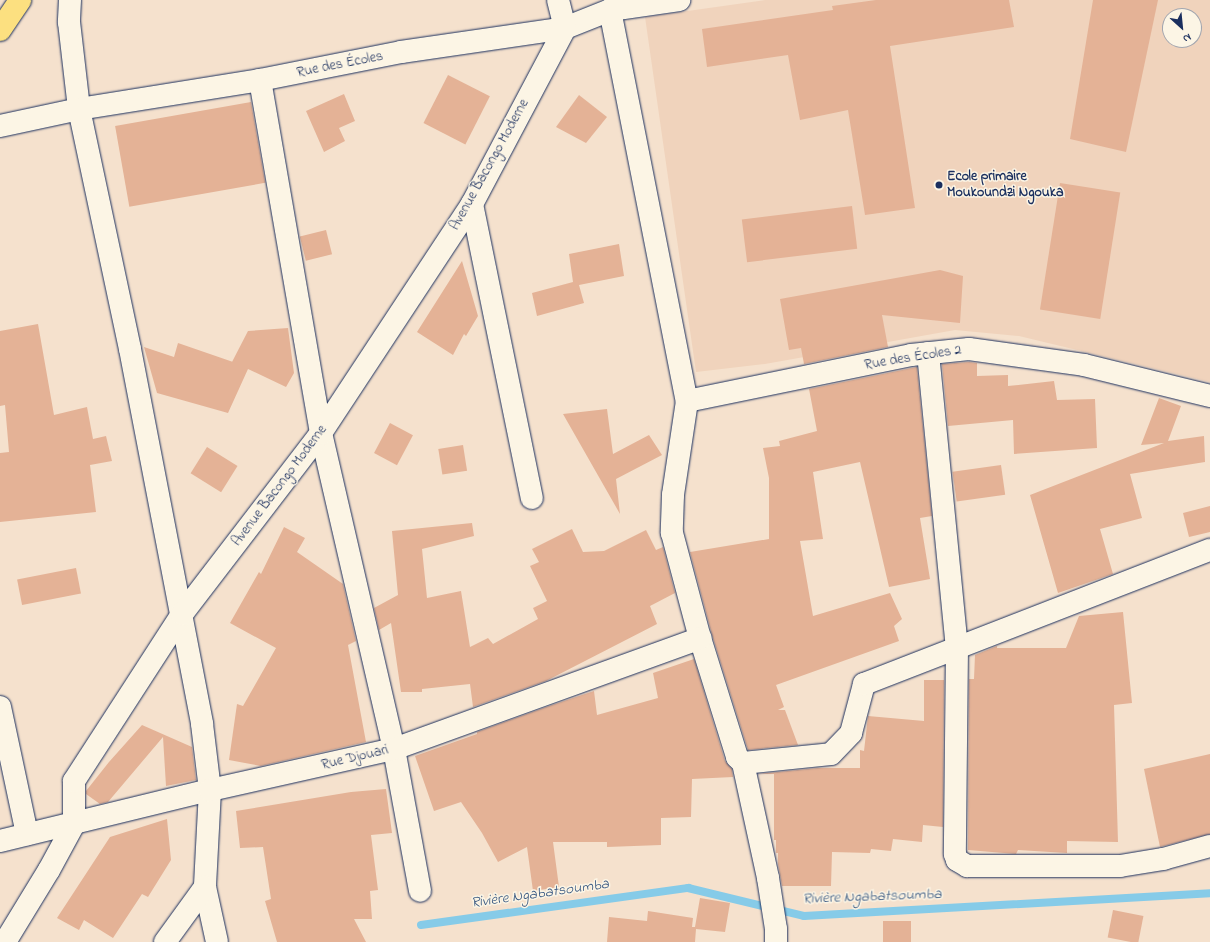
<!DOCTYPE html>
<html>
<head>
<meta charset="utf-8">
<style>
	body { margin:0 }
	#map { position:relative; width:1210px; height:942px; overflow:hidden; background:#f5e1cd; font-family:"Indie Flower",sans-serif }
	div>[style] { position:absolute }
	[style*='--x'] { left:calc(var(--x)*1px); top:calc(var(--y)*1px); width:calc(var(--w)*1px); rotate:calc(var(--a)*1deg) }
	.built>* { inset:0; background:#f0d3bc }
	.stream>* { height:8px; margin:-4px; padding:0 4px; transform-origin:4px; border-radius:4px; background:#86cbe8 }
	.building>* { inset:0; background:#e4b296; transform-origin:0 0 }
	.roads { filter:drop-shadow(0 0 1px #1b2f5e) drop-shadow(0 0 1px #1b2f5e) }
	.minor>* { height:22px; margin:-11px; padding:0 11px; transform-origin:11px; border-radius:11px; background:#fcf5e5 }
	.major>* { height:22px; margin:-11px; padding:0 11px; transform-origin:11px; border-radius:11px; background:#fce080 }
	.dots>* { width:11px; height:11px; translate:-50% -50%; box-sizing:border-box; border:2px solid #fcf5e5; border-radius:50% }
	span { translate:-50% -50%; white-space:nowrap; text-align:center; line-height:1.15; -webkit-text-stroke:3px #fcf5e5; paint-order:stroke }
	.street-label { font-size:14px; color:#1b2f5e }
	.poi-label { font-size:14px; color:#1b2f5e; font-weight:700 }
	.left { translate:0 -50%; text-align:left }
	.water-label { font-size:15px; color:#365680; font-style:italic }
	.north { position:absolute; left:1162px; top:8px; width:40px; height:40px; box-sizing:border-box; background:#fcf5e5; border:1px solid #a2a6af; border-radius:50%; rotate:153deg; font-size:11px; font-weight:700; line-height:16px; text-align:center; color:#1b2f5e }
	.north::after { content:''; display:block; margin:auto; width:14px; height:18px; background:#1b2f5e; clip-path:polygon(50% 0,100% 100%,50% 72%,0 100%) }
</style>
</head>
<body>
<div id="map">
	<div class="built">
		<div style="clip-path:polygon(evenodd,765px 0,1210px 0,1210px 382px,1019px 336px,955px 330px,765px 364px,696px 372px,645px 17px,765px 0,1170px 16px,1194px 16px,1194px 40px,1170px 40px,1170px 16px)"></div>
	</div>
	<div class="stream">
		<div style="--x:421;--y:925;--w:270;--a:-7.9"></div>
		<div style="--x:688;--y:888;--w:119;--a:13.6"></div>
		<div style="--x:804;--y:916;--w:407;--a:-3.2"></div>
	</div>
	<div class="building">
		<div style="clip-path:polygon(876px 0,1009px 0,1014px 27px,890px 46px,915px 208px,865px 215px,848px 110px,800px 120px,788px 55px,707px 67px,702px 29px,833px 10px,832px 6px)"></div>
		<div style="clip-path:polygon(1093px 0,1158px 0,1126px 152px,1070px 139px)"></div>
		<div style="left:448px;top:75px;width:47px;height:54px;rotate:27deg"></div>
		<div style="clip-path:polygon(344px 94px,355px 121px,339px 128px,345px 141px,324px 152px,306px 111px)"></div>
		<div style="clip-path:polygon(579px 95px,607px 117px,586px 143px,556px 127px)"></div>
		<div style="left:251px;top:102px;width:82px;height:138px;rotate:80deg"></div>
		<div style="left:1060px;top:183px;width:61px;height:128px;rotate:9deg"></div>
		<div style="left:852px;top:206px;width:43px;height:111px;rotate:83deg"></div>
		<div style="left:326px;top:230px;width:25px;height:27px;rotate:76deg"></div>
		<div style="clip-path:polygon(619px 244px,624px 276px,579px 285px,584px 303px,537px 316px,532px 293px,573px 282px,569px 254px)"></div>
		<div style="clip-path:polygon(462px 261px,478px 316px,466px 336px,464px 334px,453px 355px,417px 332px)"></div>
		<div style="clip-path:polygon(940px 270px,963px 276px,960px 323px,882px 315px,888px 347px,804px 364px,801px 348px,789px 350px,780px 299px)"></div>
		<div style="clip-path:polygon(38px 324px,54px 415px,87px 407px,93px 439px,106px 436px,112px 461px,90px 465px,96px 512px,0 522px,0 453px,9px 452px,5px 405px,0 406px,0 331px)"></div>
		<div style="clip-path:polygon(288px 328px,294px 373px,286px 387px,248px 369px,228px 413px,157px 393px,144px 347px,174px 357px,178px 343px,236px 363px,232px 362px,248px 331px)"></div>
		<div style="clip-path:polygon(969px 362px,977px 363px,977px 376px,1008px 375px,1008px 386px,1054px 381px,1057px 400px,1095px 399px,1097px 448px,1014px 454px,1013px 420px,948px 426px,942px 364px)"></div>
		<div style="clip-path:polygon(917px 367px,932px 516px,920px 518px,930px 579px,889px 587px,860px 462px,813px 472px,823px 539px,800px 541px,813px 616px,890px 593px,902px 619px,894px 626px,899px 641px,776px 685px,784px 707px,778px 710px,785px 710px,798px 745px,748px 750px,712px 635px,690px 552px,769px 539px,769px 478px,763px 448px,780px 446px,779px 441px,817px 431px,809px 389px)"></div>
		<div style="clip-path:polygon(1159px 398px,1181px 406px,1168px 441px,1204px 436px,1205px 462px,1130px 474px,1142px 518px,1100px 529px,1113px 574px,1058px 593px,1030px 495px,1164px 443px,1141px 445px)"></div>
		<div style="clip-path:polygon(607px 409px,613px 454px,649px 435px,662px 455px,616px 479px,620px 514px,563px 414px)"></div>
		<div style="left:390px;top:423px;width:26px;height:34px;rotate:28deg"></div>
		<div style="left:463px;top:445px;width:26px;height:25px;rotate:81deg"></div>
		<div style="left:207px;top:447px;width:36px;height:31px;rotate:32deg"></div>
		<div style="left:1001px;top:465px;width:30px;height:49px;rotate:82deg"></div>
		<div style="clip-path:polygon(1210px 506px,1210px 532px,1189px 537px,1183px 513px)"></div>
		<div style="clip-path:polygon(472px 523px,474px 536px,422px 549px,427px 598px,461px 591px,470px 647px,488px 638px,493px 644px,538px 619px,533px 608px,547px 601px,530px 566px,539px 562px,532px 549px,572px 529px,583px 552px,604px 551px,646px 530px,656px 550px,663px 547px,675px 593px,650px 606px,657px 624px,546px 681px,473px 707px,470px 684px,422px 689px,422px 692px,401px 692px,391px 623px,379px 630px,374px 608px,398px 595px,392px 531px)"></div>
		<div style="clip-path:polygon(284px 527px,305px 538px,297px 552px,343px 584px,356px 641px,348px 645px,366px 742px,261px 766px,229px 760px,237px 704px,243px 706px,276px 648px,230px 623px,259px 572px,261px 574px)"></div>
		<div style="left:76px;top:568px;width:26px;height:60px;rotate:79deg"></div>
		<div style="clip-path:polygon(1123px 612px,1132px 703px,1114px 705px,1118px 842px,1067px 841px,1067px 853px,1018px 850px,1016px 854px,968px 850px,969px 679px,974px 679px,975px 655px,997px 646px,997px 648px,1066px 648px,1079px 616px)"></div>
		<div style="clip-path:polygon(694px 659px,725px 761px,732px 769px,733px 777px,692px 779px,691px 817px,661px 818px,661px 845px,607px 847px,607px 842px,553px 842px,559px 887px,533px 891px,527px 847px,498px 862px,482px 833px,461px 802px,434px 811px,415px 756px,477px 734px,477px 732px,549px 706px,594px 691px,597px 715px,658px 698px,653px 673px)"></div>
		<div style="clip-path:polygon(924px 680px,944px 680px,943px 827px,923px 825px,922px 842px,893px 839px,891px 851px,871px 849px,870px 853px,832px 852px,831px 886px,782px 886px,778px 864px,778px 853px,776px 853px,776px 840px,774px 840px,774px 774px,758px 774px,818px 768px,860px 768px,860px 750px,864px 751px,868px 716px,924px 721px)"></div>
		<div style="clip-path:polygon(142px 725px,192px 747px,196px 780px,166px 786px,163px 737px,108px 802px,100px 804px,86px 794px,86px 791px,109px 762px)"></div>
		<div style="clip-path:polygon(1210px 754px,1210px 834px,1160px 847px,1144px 769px)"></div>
		<div style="clip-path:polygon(386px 789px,392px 833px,371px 835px,378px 890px,370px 891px,372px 919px,354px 919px,366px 942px,277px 942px,265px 901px,271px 899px,263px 847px,240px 848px,236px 811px,351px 792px)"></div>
		<div style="clip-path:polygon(167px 819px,171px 860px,148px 897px,142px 894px,113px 938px,84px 920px,79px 930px,57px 918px,110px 837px)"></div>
		<div style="clip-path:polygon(700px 898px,730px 903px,725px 932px,696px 929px,695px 942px,607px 942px,609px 917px,647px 921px,648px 911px,693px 918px,692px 927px,695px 927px)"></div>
		<div style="left:1113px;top:910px;width:31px;height:28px;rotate:11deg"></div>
		<div style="left:883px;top:921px;width:28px;height:21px"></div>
	</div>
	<div class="roads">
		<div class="minor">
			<div style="--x:70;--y:0;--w:22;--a:93"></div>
			<div style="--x:69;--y:22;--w:88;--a:83.4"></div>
			<div style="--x:79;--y:109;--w:245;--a:78"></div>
			<div style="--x:130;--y:349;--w:382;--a:79.1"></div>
			<div style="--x:202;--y:724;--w:66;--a:83.1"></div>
			<div style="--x:210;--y:790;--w:97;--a:93"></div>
			<div style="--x:205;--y:887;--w:56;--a:77.7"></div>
			<div style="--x:610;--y:10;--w:399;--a:78.9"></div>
			<div style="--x:687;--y:401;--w:95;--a:98.5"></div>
			<div style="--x:673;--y:495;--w:38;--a:92"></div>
			<div style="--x:672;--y:533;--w:109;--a:75.1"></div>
			<div style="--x:700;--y:638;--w:125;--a:72.7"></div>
			<div style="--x:737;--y:757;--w:8;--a:45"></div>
			<div style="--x:743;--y:763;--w:88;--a:-5.8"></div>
			<div style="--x:831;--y:754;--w:29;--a:-46"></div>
			<div style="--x:851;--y:733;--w:51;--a:-75.1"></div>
			<div style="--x:864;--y:684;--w:371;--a:-21.2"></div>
			<div style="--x:260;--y:80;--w:358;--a:80.2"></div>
			<div style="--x:321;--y:433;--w:324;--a:77"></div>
			<div style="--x:394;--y:749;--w:144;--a:79.6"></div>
			<div style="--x:0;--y:126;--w:81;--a:-12.1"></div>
			<div style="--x:79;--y:109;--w:183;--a:-9.1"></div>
			<div style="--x:260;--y:80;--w:144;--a:-11.2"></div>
			<div style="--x:401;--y:52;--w:166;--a:-8.3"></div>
			<div style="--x:565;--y:28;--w:48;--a:-21.8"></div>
			<div style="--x:610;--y:10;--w:70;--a:-8.2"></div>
			<div style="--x:472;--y:204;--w:300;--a:78.5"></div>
			<div style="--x:928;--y:353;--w:295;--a:84.4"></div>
			<div style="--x:957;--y:647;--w:207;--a:90.6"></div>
			<div style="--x:955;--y:854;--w:6;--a:72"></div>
			<div style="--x:957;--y:860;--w:12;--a:31"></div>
			<div style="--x:967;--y:866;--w:153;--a:0"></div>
			<div style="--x:1120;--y:866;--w:44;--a:-9.2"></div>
			<div style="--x:1163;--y:859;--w:49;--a:-15.5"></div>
			<div style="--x:687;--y:401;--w:229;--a:-11.6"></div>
			<div style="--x:911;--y:355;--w:58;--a:-5.9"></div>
			<div style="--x:969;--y:349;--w:116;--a:7.9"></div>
			<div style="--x:1084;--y:365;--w:130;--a:13.8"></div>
			<div style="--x:0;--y:707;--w:130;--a:78"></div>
			<div style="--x:743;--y:763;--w:118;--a:77.7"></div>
			<div style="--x:768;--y:878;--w:52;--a:81.1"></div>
			<div style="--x:776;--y:929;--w:13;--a:90"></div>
			<div style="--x:0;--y:841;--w:216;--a:-13.7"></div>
			<div style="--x:210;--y:790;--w:189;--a:-12.6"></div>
			<div style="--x:394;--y:749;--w:326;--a:-19.9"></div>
			<div style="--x:5;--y:942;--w:84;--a:-58.6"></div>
			<div style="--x:49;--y:870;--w:52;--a:-61.5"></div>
			<div style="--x:74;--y:824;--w:43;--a:-90"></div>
			<div style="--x:74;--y:781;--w:199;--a:-57.1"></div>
			<div style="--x:182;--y:614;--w:228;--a:-52.5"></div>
			<div style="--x:321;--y:433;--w:274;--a:-56.6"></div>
			<div style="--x:472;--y:204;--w:199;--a:-62.1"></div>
			<div style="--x:565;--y:28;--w:29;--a:-104"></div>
			<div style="--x:165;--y:942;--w:68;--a:-54"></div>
		</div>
		<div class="major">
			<div style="--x:0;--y:30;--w:36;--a:-56"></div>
		</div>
	</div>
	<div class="dots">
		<div style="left:939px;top:185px;background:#1b2f5e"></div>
	</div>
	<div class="street-label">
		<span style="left:340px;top:65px;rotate:-11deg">Rue des Écoles</span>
		<span style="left:490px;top:165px;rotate:-61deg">Avenue Bacongo Moderne</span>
		<span style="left:913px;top:358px;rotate:-9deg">Rue des Écoles 2</span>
		<span style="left:280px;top:486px;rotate:-53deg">Avenue Bacongo Moderne</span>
		<span style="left:355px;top:758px;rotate:-13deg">Rue Djouari</span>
	</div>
	<div class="poi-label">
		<span class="left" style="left:947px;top:185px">Ecole primaire<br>Moukoundzi Ngouka</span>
	</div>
	<div class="water-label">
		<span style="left:540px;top:894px;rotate:-8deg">Rivière Ngabatsoumba</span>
		<span style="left:872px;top:897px;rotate:-2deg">Rivière Ngabatsoumba</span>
	</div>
	<div class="north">N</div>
</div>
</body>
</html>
